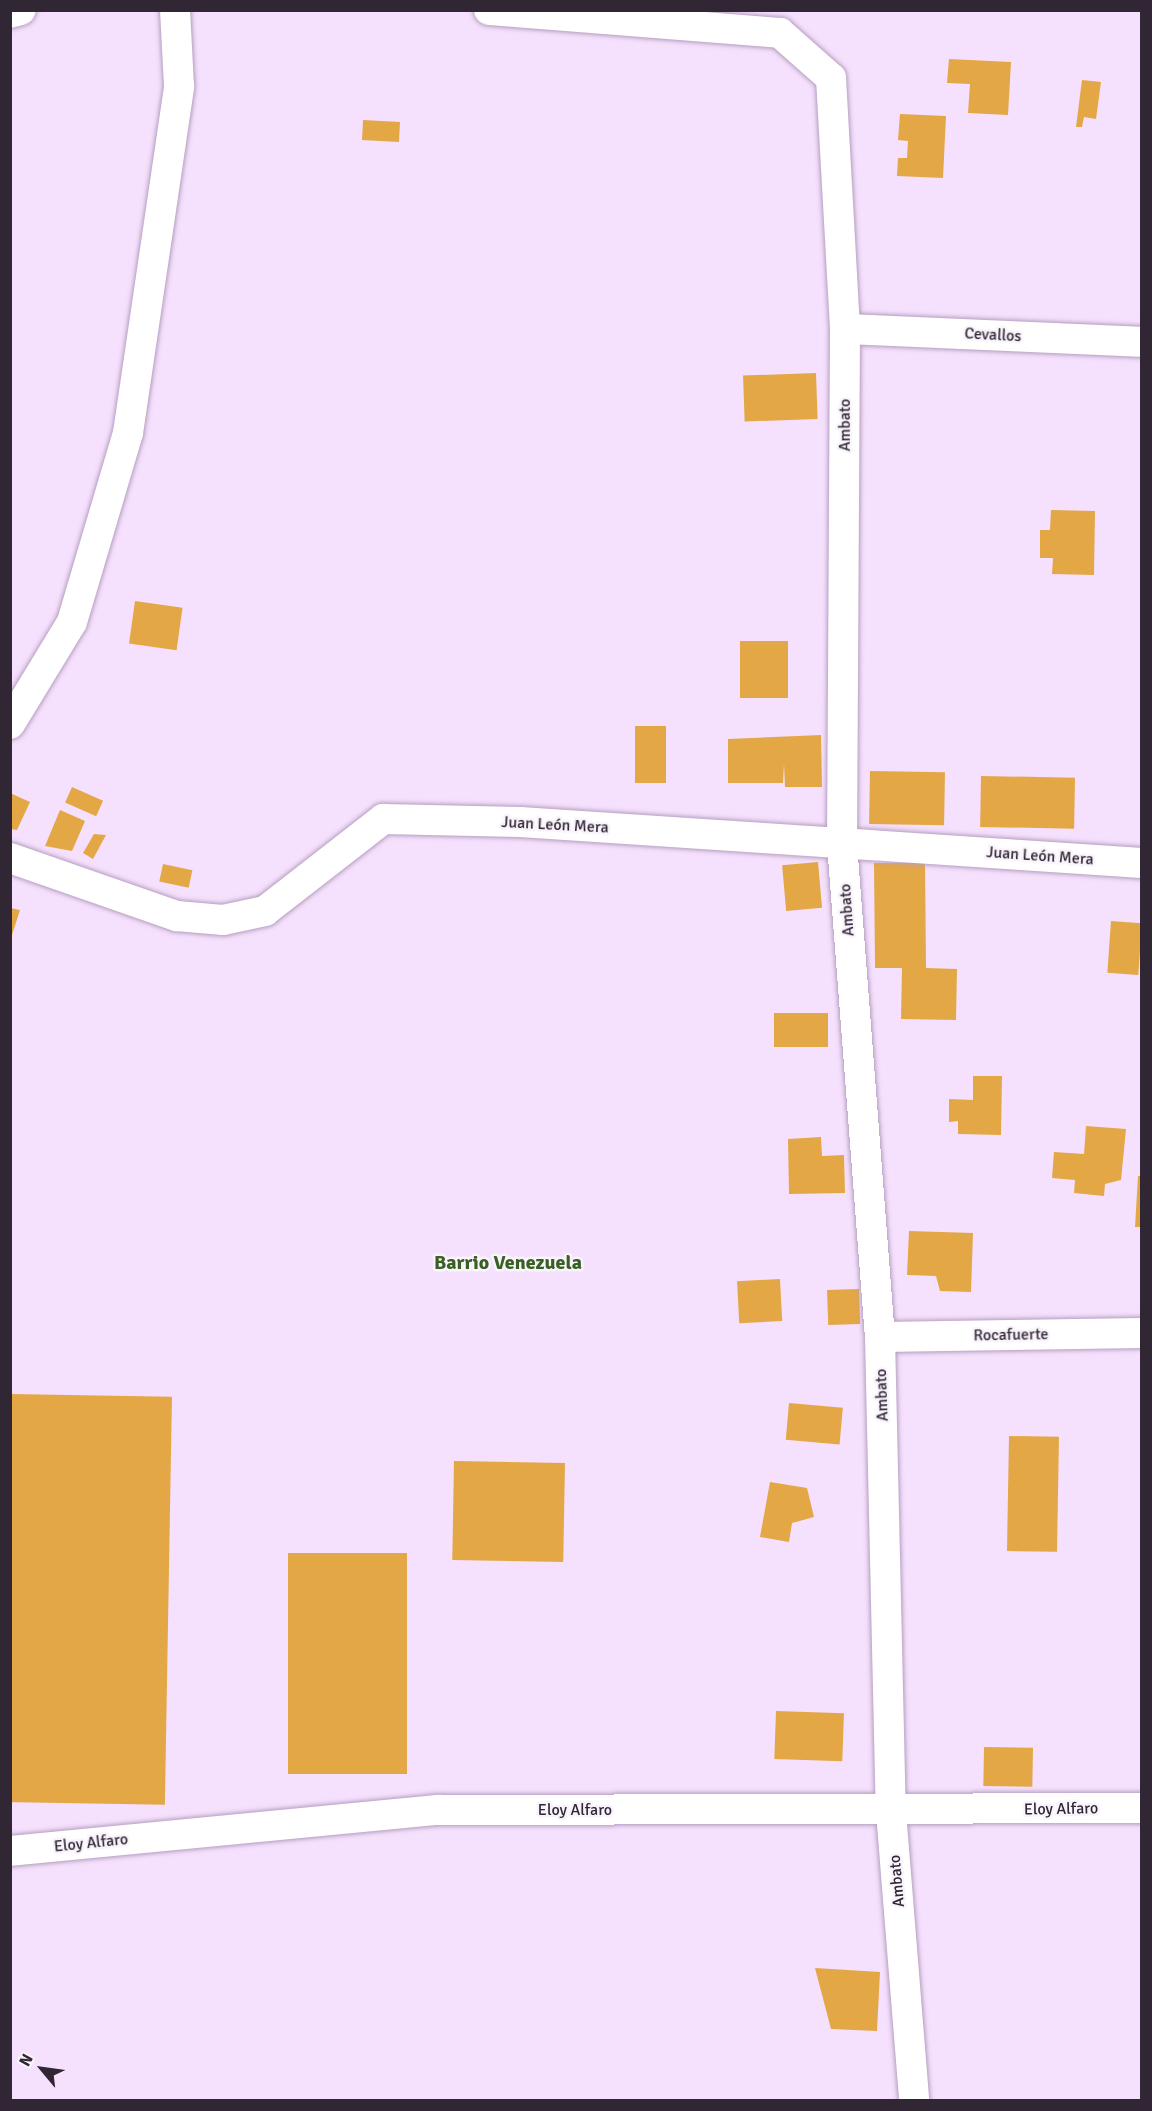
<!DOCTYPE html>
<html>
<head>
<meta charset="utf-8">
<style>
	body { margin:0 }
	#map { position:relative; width:1152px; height:2111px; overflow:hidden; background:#f5e0fd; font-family:Signika,sans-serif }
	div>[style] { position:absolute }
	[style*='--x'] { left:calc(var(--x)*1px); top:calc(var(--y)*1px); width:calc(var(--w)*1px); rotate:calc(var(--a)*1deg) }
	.building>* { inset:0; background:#e3a746; transform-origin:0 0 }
	.roads { filter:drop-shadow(0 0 2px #b69ec0) drop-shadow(0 0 2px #b69ec0) }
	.minor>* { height:30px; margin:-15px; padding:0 15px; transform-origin:15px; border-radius:15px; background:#fff }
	span { translate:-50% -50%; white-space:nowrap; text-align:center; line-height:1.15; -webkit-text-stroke:5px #f9f4fb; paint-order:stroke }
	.street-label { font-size:16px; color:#302634 }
	.quarter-label { font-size:20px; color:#386023; font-weight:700 }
	.frame { position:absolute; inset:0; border:12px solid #302634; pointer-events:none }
	.north { position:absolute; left:12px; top:2039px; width:60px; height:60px; -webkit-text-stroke:4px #f9f4fb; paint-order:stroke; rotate:299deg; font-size:16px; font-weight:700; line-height:24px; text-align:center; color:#302634 }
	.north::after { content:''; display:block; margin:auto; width:21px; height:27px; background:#302634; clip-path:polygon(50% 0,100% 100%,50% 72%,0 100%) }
</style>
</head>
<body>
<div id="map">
	<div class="building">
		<div style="clip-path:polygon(949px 59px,1011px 62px,1008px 115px,968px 113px,970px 84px,947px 83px)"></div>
		<div style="clip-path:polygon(1082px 80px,1101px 82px,1096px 119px,1084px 117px,1082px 127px,1076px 127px)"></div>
		<div style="clip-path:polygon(900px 114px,946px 116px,943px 178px,897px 176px,898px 158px,907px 158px,908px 141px,898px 140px)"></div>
		<div style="left:400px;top:122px;width:20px;height:37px;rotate:93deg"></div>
		<div style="left:816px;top:373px;width:46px;height:73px;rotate:88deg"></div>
		<div style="clip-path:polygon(1051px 510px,1095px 511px,1094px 575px,1052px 574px,1053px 558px,1040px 558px,1040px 530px,1050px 530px)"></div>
		<div style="left:135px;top:601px;width:48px;height:43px;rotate:8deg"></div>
		<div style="left:740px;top:641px;width:48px;height:57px"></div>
		<div style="left:635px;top:726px;width:31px;height:57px"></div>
		<div style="clip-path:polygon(821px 735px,822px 787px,785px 787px,784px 764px,783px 783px,728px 783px,728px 739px)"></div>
		<div style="left:870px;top:771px;width:75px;height:53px;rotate:1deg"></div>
		<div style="left:981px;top:776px;width:94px;height:51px;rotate:1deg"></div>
		<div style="left:72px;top:787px;width:34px;height:17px;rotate:24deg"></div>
		<div style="clip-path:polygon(10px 793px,30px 802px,17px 830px,10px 829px)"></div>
		<div style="clip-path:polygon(60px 810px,85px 821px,72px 851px,45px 846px)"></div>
		<div style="clip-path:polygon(94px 834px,106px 835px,93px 859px,83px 853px)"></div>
		<div style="left:818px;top:862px;width:46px;height:36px;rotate:85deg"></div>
		<div style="clip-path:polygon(874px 863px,925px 863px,926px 968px,957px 969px,956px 1020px,901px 1019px,902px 968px,875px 968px)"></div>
		<div style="left:163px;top:864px;width:30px;height:18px;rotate:12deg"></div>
		<div style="clip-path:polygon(10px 908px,20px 910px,11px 938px,10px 938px)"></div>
		<div style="left:1111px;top:921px;width:31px;height:52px;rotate:4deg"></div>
		<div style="left:774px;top:1013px;width:54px;height:34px"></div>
		<div style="clip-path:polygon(973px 1076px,1002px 1076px,1001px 1135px,958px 1134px,958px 1121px,949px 1122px,949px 1099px,973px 1100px)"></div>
		<div style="clip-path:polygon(1086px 1126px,1126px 1129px,1121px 1180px,1105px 1184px,1104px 1196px,1074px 1193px,1075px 1180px,1052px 1178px,1054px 1152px,1084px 1154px)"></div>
		<div style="clip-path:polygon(821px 1137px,822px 1156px,844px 1155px,845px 1193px,789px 1194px,788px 1139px)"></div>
		<div style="clip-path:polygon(1138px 1176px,1142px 1176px,1142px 1227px,1135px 1227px)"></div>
		<div style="clip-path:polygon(909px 1231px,973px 1233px,971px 1292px,940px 1291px,936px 1276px,907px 1275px)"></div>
		<div style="left:780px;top:1279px;width:42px;height:43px;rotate:87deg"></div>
		<div style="left:859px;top:1289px;width:35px;height:32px;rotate:88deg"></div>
		<div style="left:10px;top:1394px;width:162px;height:408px;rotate:1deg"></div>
		<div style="left:789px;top:1403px;width:54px;height:37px;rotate:5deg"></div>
		<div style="left:1009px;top:1436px;width:50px;height:115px;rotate:1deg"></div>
		<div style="left:454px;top:1461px;width:111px;height:99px;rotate:1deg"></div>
		<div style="clip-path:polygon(770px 1482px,807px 1488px,814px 1517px,792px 1523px,789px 1542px,760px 1537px)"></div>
		<div style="left:288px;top:1553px;width:119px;height:221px"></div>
		<div style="left:776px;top:1711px;width:68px;height:48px;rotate:2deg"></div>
		<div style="left:984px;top:1747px;width:49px;height:39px;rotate:1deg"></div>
		<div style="clip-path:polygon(815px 1968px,880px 1972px,877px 2031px,831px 2029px)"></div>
	</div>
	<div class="roads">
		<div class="minor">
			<div style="--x:489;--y:10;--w:292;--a:4.5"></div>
			<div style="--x:780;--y:33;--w:68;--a:41.4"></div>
			<div style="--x:831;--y:78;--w:251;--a:86.8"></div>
			<div style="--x:845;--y:329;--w:515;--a:90.33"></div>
			<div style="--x:842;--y:844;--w:494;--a:85.6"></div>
			<div style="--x:880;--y:1337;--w:475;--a:88.7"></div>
			<div style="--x:891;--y:1812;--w:289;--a:85.4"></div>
			<div style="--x:10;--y:13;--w:11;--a:-15"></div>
			<div style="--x:845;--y:329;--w:297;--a:2.5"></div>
			<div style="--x:10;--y:724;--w:119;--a:-58.7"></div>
			<div style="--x:72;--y:622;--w:197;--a:-73.5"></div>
			<div style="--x:128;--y:433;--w:351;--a:-81.6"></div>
			<div style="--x:179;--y:86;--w:76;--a:-93"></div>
			<div style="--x:10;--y:858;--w:177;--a:19.2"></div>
			<div style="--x:177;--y:916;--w:46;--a:5"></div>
			<div style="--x:223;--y:920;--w:43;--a:-12.1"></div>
			<div style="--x:265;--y:911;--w:150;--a:-37.9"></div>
			<div style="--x:383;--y:819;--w:137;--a:1.3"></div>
			<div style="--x:520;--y:822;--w:623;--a:3.77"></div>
			<div style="--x:880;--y:1337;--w:262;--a:-0.9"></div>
			<div style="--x:10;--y:1851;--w:430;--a:-5.5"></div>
			<div style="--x:438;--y:1810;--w:704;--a:-0.16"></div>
		</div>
	</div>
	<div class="street-label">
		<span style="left:993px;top:335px;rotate:3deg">Cevallos</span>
		<span style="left:845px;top:425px;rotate:-90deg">Ambato</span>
		<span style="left:555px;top:825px;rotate:3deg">Juan León Mera</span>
		<span style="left:1040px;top:856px;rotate:4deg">Juan León Mera</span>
		<span style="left:847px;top:910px;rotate:-94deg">Ambato</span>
		<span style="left:1011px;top:1335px;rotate:-1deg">Rocafuerte</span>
		<span style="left:882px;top:1395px;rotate:-92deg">Ambato</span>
		<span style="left:1061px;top:1809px;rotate:-1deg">Eloy Alfaro</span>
		<span style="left:575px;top:1810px">Eloy Alfaro</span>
		<span style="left:91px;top:1843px;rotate:-6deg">Eloy Alfaro</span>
		<span style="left:897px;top:1881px;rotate:-95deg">Ambato</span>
	</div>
	<div class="quarter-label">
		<span style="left:508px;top:1262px">Barrio Venezuela</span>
	</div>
	<div class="frame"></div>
	<div class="north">N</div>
</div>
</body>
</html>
